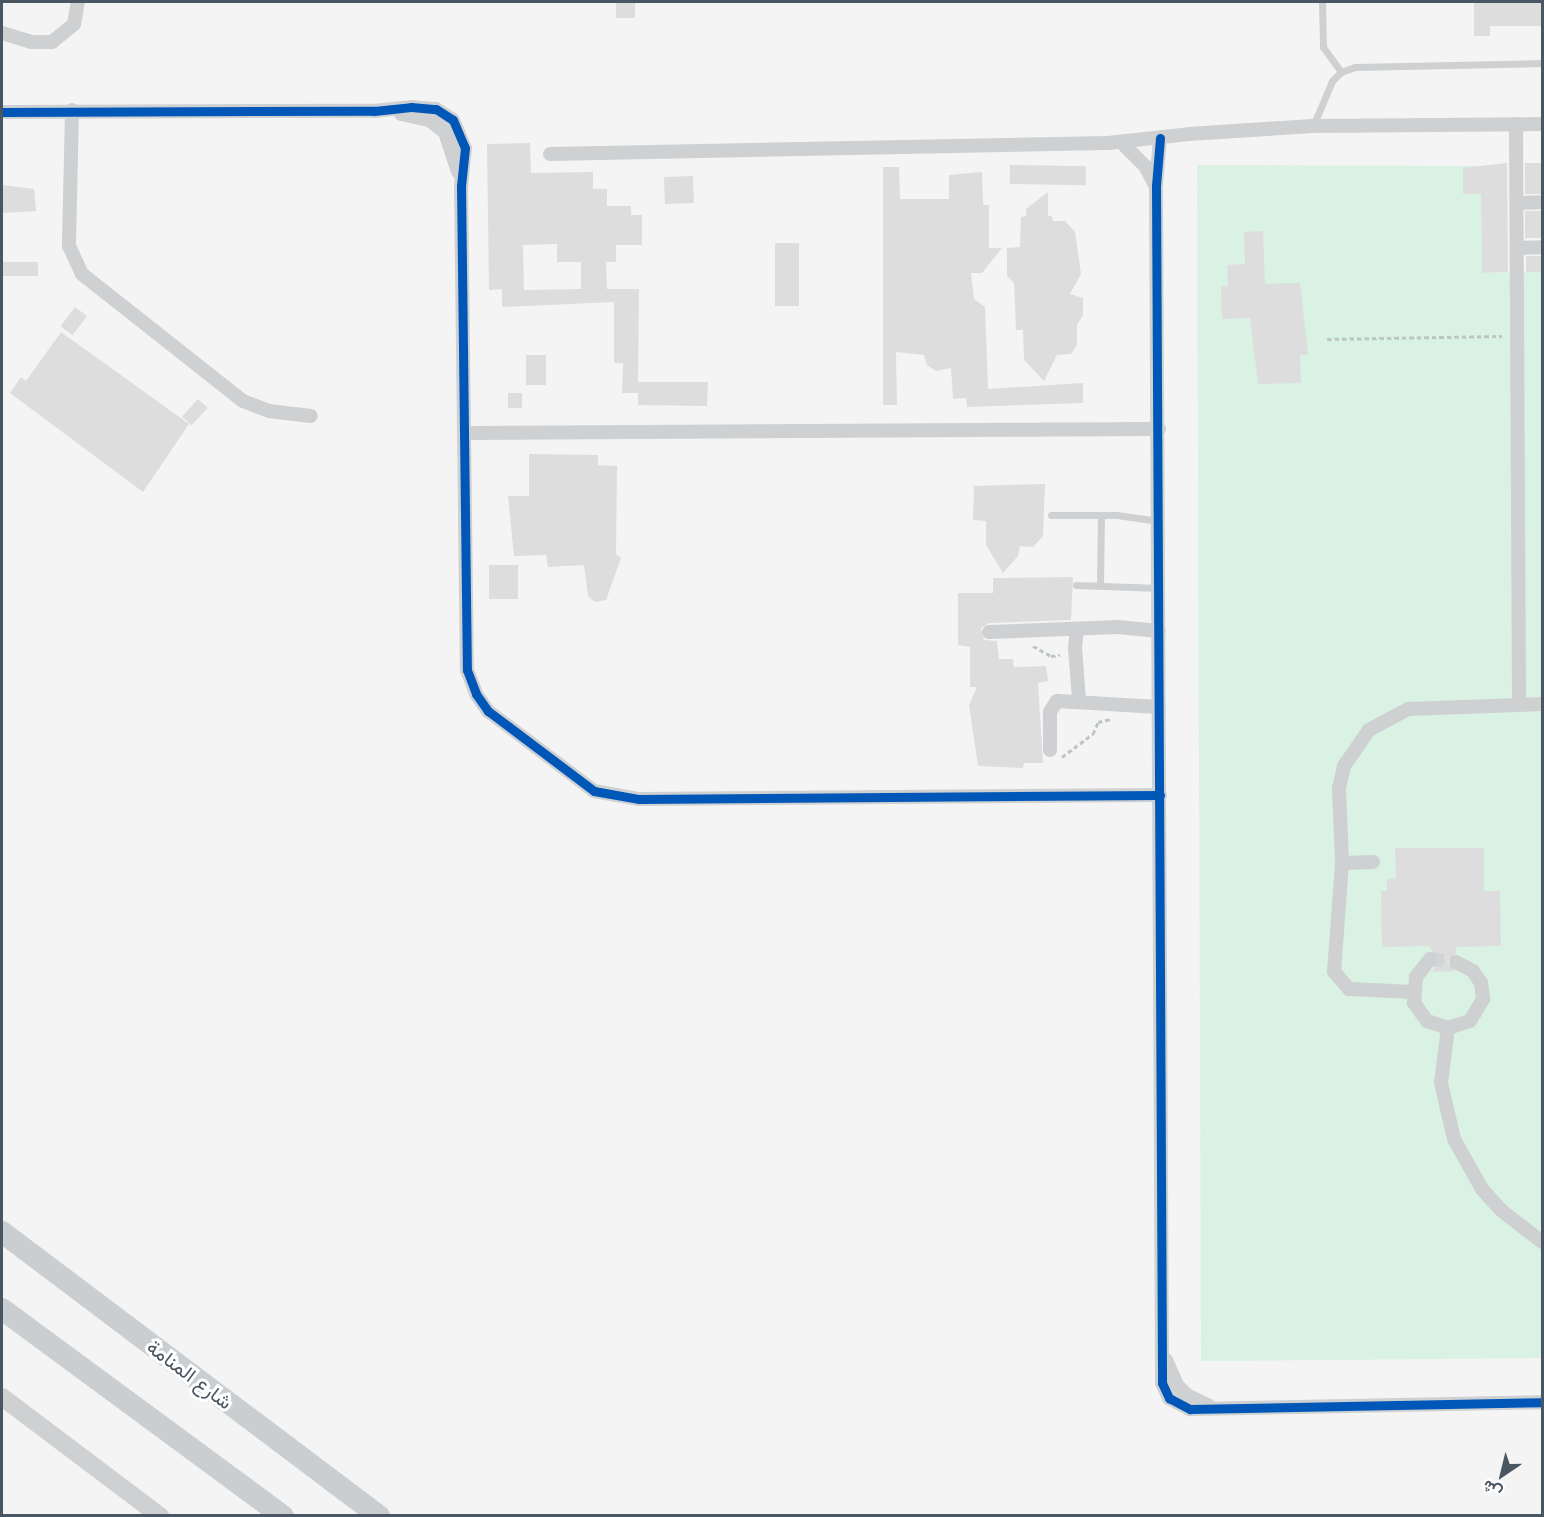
<!DOCTYPE html>
<html>
<head>
<meta charset="utf-8">
<style>
	body { margin:0 }
	#map { position:relative; width:1544px; height:1517px; overflow:hidden; background:#f4f4f4; font-family:Quicksand,Vazirmatn,sans-serif }
	div>[style] { position:absolute }
	[style*='--x'] { left:calc(var(--x)*1px); top:calc(var(--y)*1px); width:calc(var(--w)*1px); rotate:calc(var(--a)*1deg) }
	.green>* { inset:0; background:#d9f2e3 }
	.building>* { inset:0; background:#ddddde; transform-origin:0 0 }
	.minor-tunnel>* { height:14px; margin-top:-7px; transform-origin:0; background:repeating-linear-gradient(90deg,#d2d4d7 0 14px,transparent 0 21px) }
	.path>* { height:3px; margin-top:-1.5px; transform-origin:0; background:repeating-linear-gradient(90deg,#bcc7c4 0 4.5px,transparent 0 7.5px) }
	.service>* { height:7px; margin:-3.5px; padding:0 3.5px; transform-origin:3.5px; border-radius:3.5px; background:#ced0d2 }
	.minor>* { height:14px; margin:-7px; padding:0 7px; transform-origin:7px; border-radius:7px; background:#ced0d2 }
	.tertiary>* { height:18px; margin:-9px; padding:0 9px; transform-origin:9px; border-radius:9px; background:#ced0d2 }
	.primary>* { height:22px; margin:-11px; padding:0 11px; transform-origin:11px; border-radius:11px; background:#caced1 }
	.cycleway>* { height:9px; margin:-4.5px; padding:0 4.5px; transform-origin:4.5px; border-radius:4.5px; background:#0057b8 }
	span { translate:-50% -50%; white-space:nowrap; text-align:center; line-height:1.15; -webkit-text-stroke:6px #fff; paint-order:stroke }
	.street-label { font-size:20px; color:#4a5661 }
	.frame { position:absolute; inset:0; border:3px solid #4a5661; pointer-events:none }
	.north { position:absolute; left:1472px; top:1445px; width:60px; height:60px; -webkit-text-stroke:4px #fff; paint-order:stroke; rotate:215deg; font-size:16px; font-weight:700; line-height:24px; text-align:center; color:#4a5661 }
	.north::after { content:''; display:block; margin:auto; width:21px; height:27px; background:#4a5661; clip-path:polygon(50% 0,100% 100%,50% 72%,0 100%) }
</style>
</head>
<body>
<div id="map">
	<div class="green">
		<div style="clip-path:polygon(1197px 165px,1481px 166px,1482px 273px,1542px 272px,1542px 1358px,1201px 1361px)"></div>
	</div>
	<div class="building">
		<div style="left:616px;top:2px;width:19px;height:16px"></div>
		<div style="clip-path:polygon(1474px 2px,1542px 2px,1542px 26px,1490px 26px,1490px 36px,1474px 36px)"></div>
		<div style="clip-path:polygon(evenodd,530px 143px,531px 173px,593px 172px,593px 189px,607px 189px,607px 206px,631px 206px,631px 215px,642px 215px,642px 245px,616px 245px,616px 262px,606px 262px,607px 289px,639px 289px,638px 382px,708px 382px,707px 406px,638px 405px,638px 393px,622px 393px,623px 363px,614px 363px,614px 302px,502px 307px,502px 289px,489px 290px,487px 144px,530px 143px,557px 244px,557px 262px,581px 262px,581px 289px,524px 290px,523px 245px,557px 244px)"></div>
		<div style="clip-path:polygon(1507px 163px,1508px 272px,1482px 273px,1481px 194px,1463px 194px,1463px 168px)"></div>
		<div style="left:1525px;top:163px;width:17px;height:31px"></div>
		<div style="left:1010px;top:165px;width:76px;height:19px;rotate:1deg"></div>
		<div style="clip-path:polygon(883px 167px,899px 167px,900px 199px,949px 199px,949px 175px,982px 172px,983px 205px,989px 205px,989px 248px,1002px 248px,982px 273px,971px 273px,974px 299px,985px 307px,988px 389px,1083px 383px,1083px 403px,967px 407px,966px 398px,953px 399px,951px 368px,936px 371px,927px 365px,924px 355px,896px 352px,897px 405px,883px 405px)"></div>
		<div style="left:693px;top:176px;width:27px;height:29px;rotate:88deg"></div>
		<div style="clip-path:polygon(2px 185px,34px 189px,36px 211px,2px 213px)"></div>
		<div style="clip-path:polygon(1048px 192px,1048px 216px,1052px 216px,1053px 221px,1065px 221px,1075px 232px,1081px 274px,1070px 294px,1083px 298px,1083px 315px,1077px 325px,1077px 345px,1071px 354px,1057px 355px,1044px 381px,1024px 360px,1023px 330px,1016px 330px,1014px 283px,1007px 276px,1007px 248px,1020px 247px,1021px 217px,1026px 216px,1026px 209px)"></div>
		<div style="left:1542px;top:211px;width:27px;height:17px;rotate:90deg"></div>
		<div style="clip-path:polygon(1263px 231px,1265px 284px,1300px 283px,1308px 355px,1300px 355px,1301px 383px,1258px 384px,1250px 318px,1222px 319px,1221px 286px,1228px 286px,1227px 265px,1245px 264px,1244px 232px)"></div>
		<div style="left:775px;top:243px;width:24px;height:63px"></div>
		<div style="left:1542px;top:256px;width:16px;height:16px;rotate:90deg"></div>
		<div style="left:2px;top:262px;width:36px;height:14px"></div>
		<div style="left:75px;top:307px;width:15px;height:24px;rotate:37deg"></div>
		<div style="clip-path:polygon(61px 332px,189px 424px,143px 492px,10px 393px,21px 377px,26px 381px)"></div>
		<div style="left:526px;top:355px;width:20px;height:30px"></div>
		<div style="left:508px;top:393px;width:14px;height:15px"></div>
		<div style="left:198px;top:399px;width:13px;height:24px;rotate:42deg"></div>
		<div style="clip-path:polygon(529px 454px,598px 455px,598px 465px,617px 466px,616px 554px,621px 558px,606px 600px,595px 602px,588px 596px,584px 565px,548px 567px,546px 555px,514px 556px,508px 496px,529px 496px)"></div>
		<div style="clip-path:polygon(1045px 484px,1043px 536px,1033px 547px,1020px 546px,1018px 556px,1003px 573px,986px 545px,986px 521px,973px 520px,974px 486px)"></div>
		<div style="left:489px;top:565px;width:29px;height:34px"></div>
		<div style="clip-path:polygon(1073px 577px,1071px 620px,989px 623px,981px 628px,984px 640px,997px 641px,999px 659px,1013px 659px,1014px 667px,1046px 666px,1048px 681px,1038px 683px,1043px 763px,1024px 763px,1023px 768px,978px 766px,969px 705px,977px 687px,970px 687px,970px 647px,958px 645px,958px 593px,993px 593px,993px 578px)"></div>
		<div style="clip-path:polygon(1395px 848px,1484px 848px,1484px 891px,1500px 891px,1501px 946px,1456px 947px,1456px 953px,1447px 962px,1455px 971px,1432px 972px,1439px 960px,1429px 946px,1382px 947px,1381px 891px,1387px 891px,1387px 879px,1396px 878px)"></div>
	</div>
	<div class="minor-tunnel">
		<div style="--x:1430;--y:959;--w:26;--a:7"></div>
	</div>
	<div class="path">
		<div style="--x:1327;--y:339;--w:175;--a:-1"></div>
		<div style="--x:1033;--y:646;--w:21;--a:29"></div>
		<div style="--x:1051;--y:656;--w:9;--a:-6"></div>
		<div style="--x:1062;--y:757;--w:39;--a:-37"></div>
		<div style="--x:1093;--y:734;--w:13;--a:-67"></div>
		<div style="--x:1098;--y:722;--w:13;--a:-13"></div>
	</div>
	<div class="service">
		<div style="--x:1322;--y:2;--w:45;--a:88.7"></div>
		<div style="--x:1323;--y:47;--w:31;--a:54"></div>
		<div style="--x:1313;--y:126;--w:49;--a:-67.1"></div>
		<div style="--x:1332;--y:81;--w:13;--a:-45"></div>
		<div style="--x:1341;--y:72;--w:15;--a:-20"></div>
		<div style="--x:1355;--y:67;--w:187;--a:-1.2"></div>
		<div style="--x:1051;--y:515;--w:66;--a:0"></div>
		<div style="--x:1117;--y:515;--w:42;--a:8.1"></div>
		<div style="--x:1100;--y:584;--w:69;--a:-89.2"></div>
		<div style="--x:1076;--y:585;--w:83;--a:2.1"></div>
	</div>
	<div class="minor">
		<div style="--x:2;--y:33;--w:31;--a:17"></div>
		<div style="--x:32;--y:42;--w:20;--a:0"></div>
		<div style="--x:52;--y:42;--w:28;--a:-39"></div>
		<div style="--x:74;--y:24;--w:22;--a:-80"></div>
		<div style="--x:72;--y:110;--w:136;--a:91.3"></div>
		<div style="--x:69;--y:246;--w:31;--a:65"></div>
		<div style="--x:82;--y:274;--w:205;--a:38.3"></div>
		<div style="--x:243;--y:401;--w:28;--a:21"></div>
		<div style="--x:269;--y:411;--w:42;--a:6.8"></div>
		<div style="--x:2;--y:112;--w:372;--a:-0.2"></div>
		<div style="--x:374;--y:111;--w:37;--a:-6"></div>
		<div style="--x:411;--y:107;--w:25;--a:5"></div>
		<div style="--x:436;--y:109;--w:20;--a:33"></div>
		<div style="--x:453;--y:120;--w:30;--a:67"></div>
		<div style="--x:465;--y:148;--w:38;--a:96"></div>
		<div style="--x:461;--y:186;--w:484;--a:89.3"></div>
		<div style="--x:467;--y:670;--w:26;--a:69"></div>
		<div style="--x:476;--y:694;--w:21;--a:55"></div>
		<div style="--x:488;--y:711;--w:133;--a:37"></div>
		<div style="--x:594;--y:791;--w:46;--a:10.1"></div>
		<div style="--x:639;--y:799;--w:521;--a:-0.44"></div>
		<div style="--x:401;--y:114;--w:29;--a:12"></div>
		<div style="--x:429;--y:120;--w:20;--a:37"></div>
		<div style="--x:445;--y:132;--w:42;--a:72"></div>
		<div style="--x:1516;--y:124;--w:581;--a:89.7"></div>
		<div style="--x:1160;--y:138;--w:48;--a:94.8"></div>
		<div style="--x:1156;--y:186;--w:1197;--a:89.71"></div>
		<div style="--x:1162;--y:1383;--w:17;--a:65"></div>
		<div style="--x:1169;--y:1398;--w:24;--a:28"></div>
		<div style="--x:1190;--y:1409;--w:352;--a:-1.1"></div>
		<div style="--x:1122;--y:143;--w:33;--a:45"></div>
		<div style="--x:1145;--y:166;--w:21;--a:62"></div>
		<div style="--x:550;--y:154;--w:558;--a:-1.13"></div>
		<div style="--x:1108;--y:143;--w:81;--a:-6.3"></div>
		<div style="--x:1189;--y:134;--w:124;--a:-3.7"></div>
		<div style="--x:1313;--y:126;--w:229;--a:-0.5"></div>
		<div style="--x:1519;--y:203;--w:23;--a:-2"></div>
		<div style="--x:1519;--y:248;--w:23;--a:-2"></div>
		<div style="--x:465;--y:433;--w:694;--a:-0.33"></div>
		<div style="--x:1077;--y:629;--w:19;--a:96"></div>
		<div style="--x:1075;--y:648;--w:51;--a:85.5"></div>
		<div style="--x:989;--y:632;--w:129;--a:-2.2"></div>
		<div style="--x:1118;--y:627;--w:41;--a:5.6"></div>
		<div style="--x:1050;--y:750;--w:38;--a:-90"></div>
		<div style="--x:1050;--y:712;--w:13;--a:-58"></div>
		<div style="--x:1057;--y:701;--w:102;--a:3.4"></div>
		<div style="--x:1342;--y:863;--w:31;--a:-2"></div>
		<div style="--x:1430;--y:959;--w:23;--a:128"></div>
		<div style="--x:1416;--y:977;--w:26;--a:94"></div>
		<div style="--x:1414;--y:1003;--w:22;--a:54"></div>
		<div style="--x:1427;--y:1021;--w:22;--a:18"></div>
		<div style="--x:1448;--y:1028;--w:23;--a:-18"></div>
		<div style="--x:1470;--y:1021;--w:26;--a:-59"></div>
		<div style="--x:1483;--y:999;--w:16;--a:-97"></div>
		<div style="--x:1481;--y:983;--w:14;--a:-124"></div>
		<div style="--x:1473;--y:971;--w:19;--a:-152"></div>
		<div style="--x:1413;--y:992;--w:64;--a:-177.3"></div>
		<div style="--x:1349;--y:989;--w:23;--a:-131"></div>
		<div style="--x:1334;--y:972;--w:109;--a:-85.8"></div>
		<div style="--x:1342;--y:863;--w:75;--a:-92.3"></div>
		<div style="--x:1339;--y:788;--w:23;--a:-77"></div>
		<div style="--x:1344;--y:766;--w:44;--a:-55.2"></div>
		<div style="--x:1369;--y:730;--w:44;--a:-28.3"></div>
		<div style="--x:1408;--y:709;--w:134;--a:-2.1"></div>
		<div style="--x:1448;--y:1028;--w:55;--a:97.3"></div>
		<div style="--x:1441;--y:1083;--w:57;--a:76.9"></div>
		<div style="--x:1454;--y:1139;--w:57;--a:60.8"></div>
		<div style="--x:1482;--y:1189;--w:28;--a:48"></div>
		<div style="--x:1501;--y:1210;--w:52;--a:38"></div>
		<div style="--x:1166;--y:1360;--w:27;--a:66"></div>
		<div style="--x:1177;--y:1385;--w:14;--a:45"></div>
		<div style="--x:1187;--y:1395;--w:25;--a:26"></div>
	</div>
	<div class="tertiary">
		<div style="--x:2;--y:1397;--w:198;--a:37"></div>
	</div>
	<div class="primary">
		<div style="--x:2;--y:1232;--w:472;--a:37"></div>
		<div style="--x:2;--y:1309;--w:349;--a:36.4"></div>
	</div>
	<div class="cycleway">
		<div style="--x:2;--y:112;--w:372;--a:-0.2"></div>
		<div style="--x:374;--y:111;--w:37;--a:-6"></div>
		<div style="--x:411;--y:107;--w:25;--a:5"></div>
		<div style="--x:436;--y:109;--w:20;--a:33"></div>
		<div style="--x:453;--y:120;--w:30;--a:67"></div>
		<div style="--x:465;--y:148;--w:38;--a:96"></div>
		<div style="--x:461;--y:186;--w:484;--a:89.3"></div>
		<div style="--x:467;--y:670;--w:26;--a:69"></div>
		<div style="--x:476;--y:694;--w:21;--a:55"></div>
		<div style="--x:488;--y:711;--w:133;--a:37"></div>
		<div style="--x:594;--y:791;--w:46;--a:10.1"></div>
		<div style="--x:639;--y:799;--w:521;--a:-0.44"></div>
		<div style="--x:1160;--y:138;--w:48;--a:94.8"></div>
		<div style="--x:1156;--y:186;--w:1197;--a:89.71"></div>
		<div style="--x:1162;--y:1383;--w:17;--a:65"></div>
		<div style="--x:1169;--y:1398;--w:24;--a:28"></div>
		<div style="--x:1190;--y:1409;--w:352;--a:-1.1"></div>
	</div>
	<div class="street-label">
		<span style="left:190px;top:1374px;rotate:37deg">شارع المنامة</span>
	</div>
	<div class="frame"></div>
	<div class="north">ش</div>
</div>
</body>
</html>
